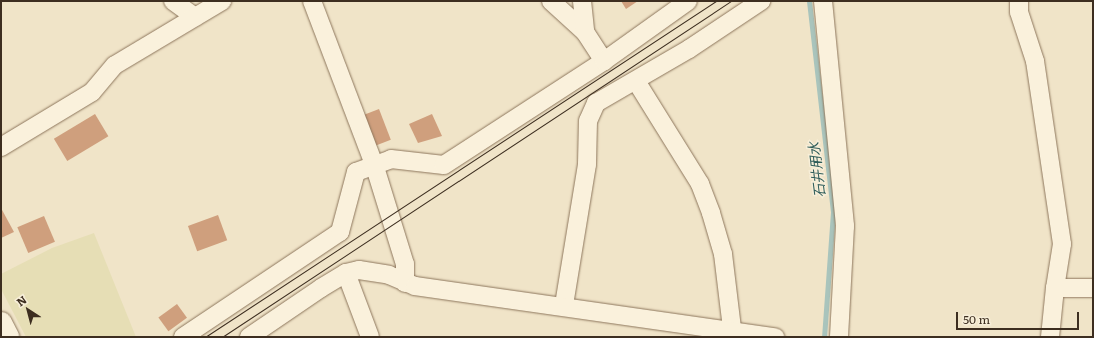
<!DOCTYPE html>
<html>
<head>
<meta charset="utf-8">
<style>
	body { margin:0 }
	#map { position:relative; width:1094px; height:338px; overflow:hidden; background:#f0e4c8; font-family:Literata,"Noto Sans JP",serif }
	div>[style] { position:absolute }
	[style*='--x'] { left:calc(var(--x)*1px); top:calc(var(--y)*1px); width:calc(var(--w)*1px); rotate:calc(var(--a)*1deg) }
	.farmland>* { inset:0; background:#e6deb5 }
	.stream>* { height:5px; margin:-2.5px; padding:0 2.5px; transform-origin:2.5px; border-radius:2.5px; background:#a9c4bc }
	.building>* { inset:0; background:#cf9f7d; transform-origin:0 0 }
	.roads { filter:drop-shadow(0 0 1px #8d765c) drop-shadow(0 0 1px #8d765c) }
	.minor>* { height:18px; margin:-9px; padding:0 9px; transform-origin:9px; border-radius:9px; background:#faf1dc }
	.secondary>* { height:22px; margin:-11px; padding:0 11px; transform-origin:11px; border-radius:11px; background:#faf1dc }
	.tram>* { height:1px; margin:-0.5px; padding:0 0.5px; transform-origin:0.5px; border-radius:0.5px; background:#3d2e20 }
	span { translate:-50% -50%; white-space:nowrap; text-align:center; line-height:1.15; -webkit-text-stroke:3px #f7eed8; paint-order:stroke }
	.water-label { font-size:14px; color:#2f5d5a; font-style:italic }
	.frame { position:absolute; inset:0; border:2px solid #3d2e20; pointer-events:none }
	.north { position:absolute; left:8px; top:290px; width:40px; height:40px; -webkit-text-stroke:3px #f7eed8; paint-order:stroke; rotate:324deg; font-size:11px; font-weight:700; line-height:16px; text-align:center; color:#3d2e20 }
	.north::after { content:''; display:block; margin:auto; width:14px; height:18px; background:#3d2e20; clip-path:polygon(50% 0,100% 100%,50% 72%,0 100%) }
	.scale { position:absolute; left:956px; top:312px; width:123px; height:18px; box-sizing:border-box; border:2px solid #3d2e20; border-top:0; padding-left:5px; font-size:12px; line-height:14px; white-space:nowrap; color:#3d2e20; -webkit-text-stroke:3px #f7eed8; paint-order:stroke }
</style>
</head>
<body>
<div id="map">
	<div class="farmland">
		<div style="clip-path:polygon(94px 233px,136px 337px,26px 337px,1px 289px,1px 274px,52px 248px)"></div>
	</div>
	<div class="stream">
		<div style="--x:809;--y:1;--w:212;--a:83.5"></div>
		<div style="--x:833;--y:212;--w:125;--a:94.1"></div>
	</div>
	<div class="building">
		<div style="clip-path:polygon(621px 1px,638px 1px,626px 9px)"></div>
		<div style="left:379px;top:109px;width:33px;height:18px;rotate:69deg"></div>
		<div style="left:95px;top:114px;width:26px;height:48px;rotate:59deg"></div>
		<div style="clip-path:polygon(432px 114px,442px 136px,418px 143px,409px 124px)"></div>
		<div style="clip-path:polygon(1px 208px,14px 232px,1px 238px)"></div>
		<div style="left:218px;top:215px;width:27px;height:32px;rotate:70deg"></div>
		<div style="left:44px;top:216px;width:28px;height:29px;rotate:67deg"></div>
		<div style="left:177px;top:304px;width:17px;height:23px;rotate:54deg"></div>
	</div>
	<div class="roads">
		<div class="minor">
			<div style="--x:173;--y:1;--w:27;--a:36"></div>
			<div style="--x:312;--y:1;--w:174;--a:69.2"></div>
			<div style="--x:374;--y:164;--w:105;--a:72.8"></div>
			<div style="--x:405;--y:264;--w:19;--a:90"></div>
			<div style="--x:551;--y:1;--w:46;--a:42.4"></div>
			<div style="--x:585;--y:32;--w:35;--a:57"></div>
			<div style="--x:582;--y:1;--w:31;--a:84"></div>
			<div style="--x:823;--y:1;--w:226;--a:84.4"></div>
			<div style="--x:845;--y:226;--w:111;--a:93.1"></div>
			<div style="--x:1019;--y:1;--w:11;--a:90"></div>
			<div style="--x:1019;--y:12;--w:52;--a:71.9"></div>
			<div style="--x:1035;--y:61;--w:185;--a:81.6"></div>
			<div style="--x:1062;--y:244;--w:45;--a:99"></div>
			<div style="--x:636;--y:81;--w:121;--a:58.1"></div>
			<div style="--x:700;--y:184;--w:31;--a:69"></div>
			<div style="--x:711;--y:213;--w:43;--a:73.7"></div>
			<div style="--x:723;--y:254;--w:84;--a:83.1"></div>
			<div style="--x:1;--y:147;--w:106;--a:-31.1"></div>
			<div style="--x:92;--y:92;--w:35;--a:-50"></div>
			<div style="--x:115;--y:65;--w:125;--a:-30.9"></div>
			<div style="--x:346;--y:273;--w:68;--a:69.4"></div>
			<div style="--x:564;--y:305;--w:143;--a:-80.7"></div>
			<div style="--x:587;--y:164;--w:43;--a:-88.7"></div>
			<div style="--x:588;--y:121;--w:20;--a:-66"></div>
			<div style="--x:596;--y:103;--w:108;--a:-30.1"></div>
			<div style="--x:689;--y:49;--w:87;--a:-33.7"></div>
			<div style="--x:183;--y:337;--w:189;--a:-33.8"></div>
			<div style="--x:340;--y:232;--w:62;--a:-75.1"></div>
			<div style="--x:356;--y:172;--w:37;--a:-20"></div>
			<div style="--x:391;--y:159;--w:53;--a:6.5"></div>
			<div style="--x:444;--y:165;--w:191;--a:-33"></div>
			<div style="--x:604;--y:61;--w:103;--a:-35.5"></div>
			<div style="--x:249;--y:337;--w:87;--a:-34.2"></div>
			<div style="--x:321;--y:288;--w:29;--a:-31"></div>
			<div style="--x:346;--y:273;--w:13;--a:-13"></div>
			<div style="--x:359;--y:270;--w:30;--a:9"></div>
			<div style="--x:389;--y:275;--w:28;--a:23"></div>
			<div style="--x:415;--y:286;--w:364;--a:8.1"></div>
			<div style="--x:1050;--y:337;--w:49;--a:-84.2"></div>
			<div style="--x:1055;--y:288;--w:38;--a:0"></div>
		</div>
		<div class="secondary">
			<div style="--x:1;--y:323;--w:16;--a:63"></div>
		</div>
	</div>
	<div class="tram">
		<div style="--x:205;--y:337;--w:612;--a:-33.33"></div>
		<div style="--x:222;--y:337;--w:610;--a:-33.43"></div>
	</div>
	<div class="water-label">
		<span style="left:816px;top:170px;rotate:-97deg">石井用水</span>
	</div>
	<div class="frame"></div>
	<div class="north">N</div>
	<div class="scale">50 m</div>
</div>
</body>
</html>
